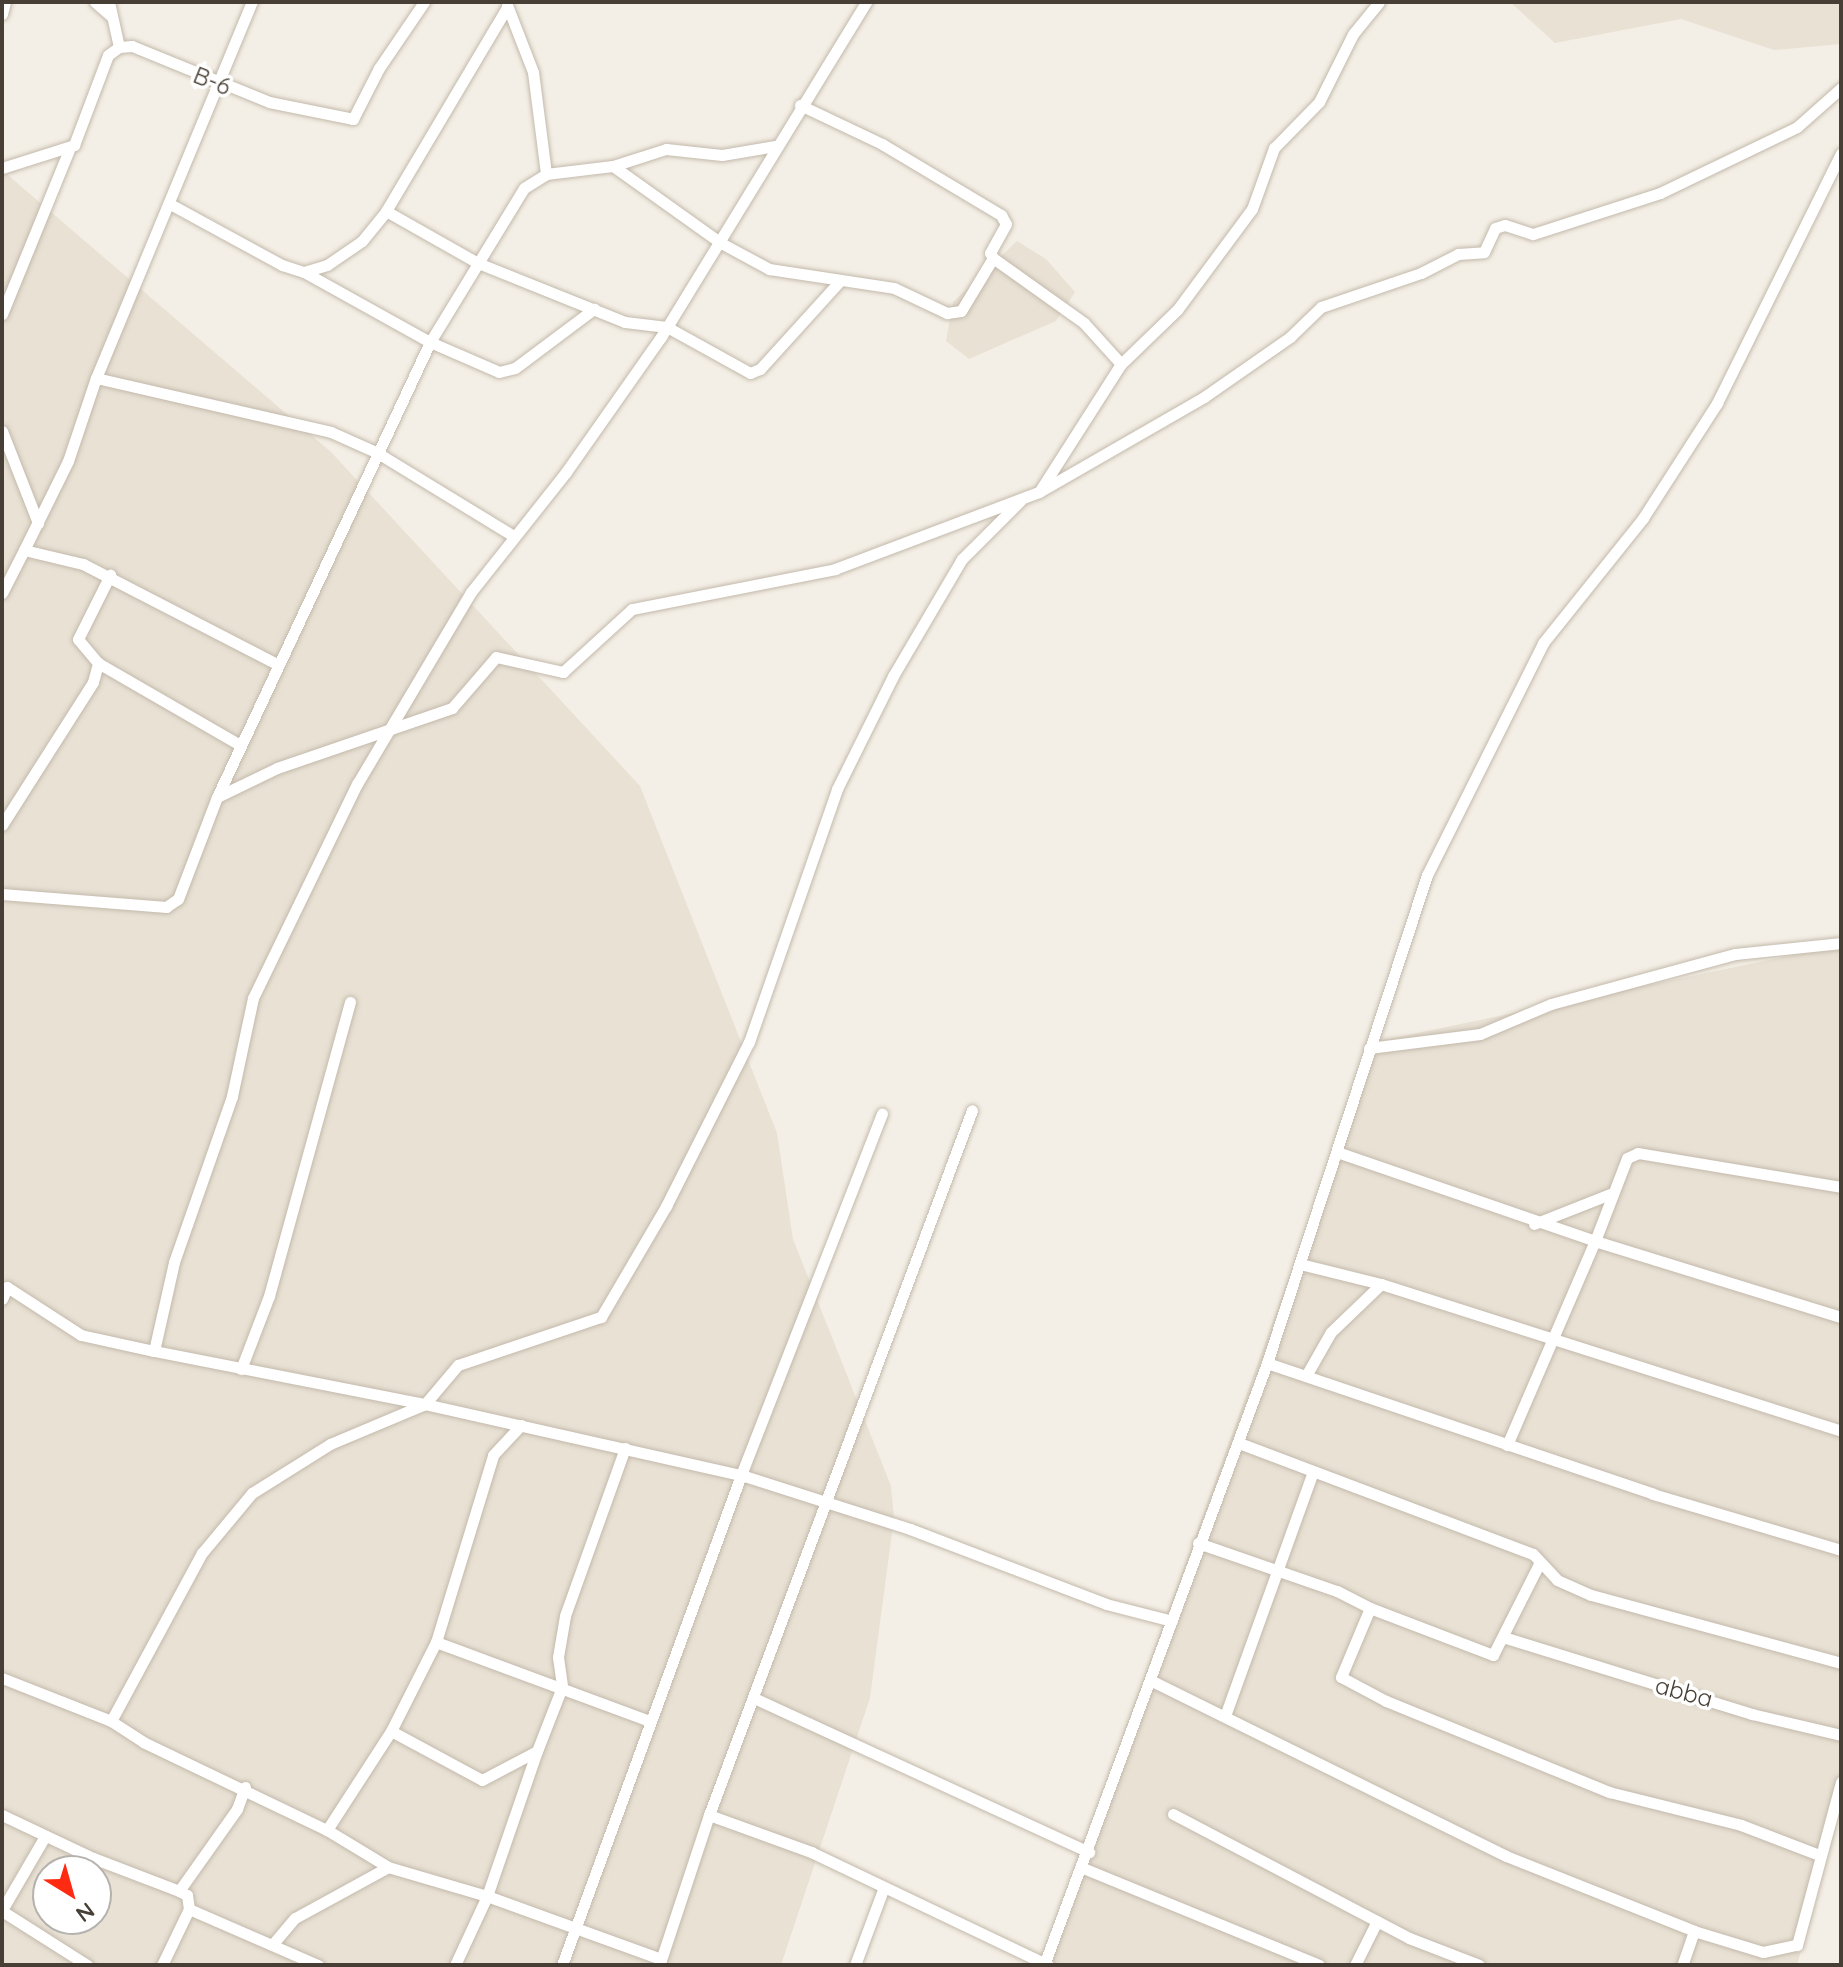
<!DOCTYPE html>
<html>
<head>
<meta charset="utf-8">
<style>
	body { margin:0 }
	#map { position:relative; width:1843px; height:1967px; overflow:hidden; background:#f4efe6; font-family:Quicksand,sans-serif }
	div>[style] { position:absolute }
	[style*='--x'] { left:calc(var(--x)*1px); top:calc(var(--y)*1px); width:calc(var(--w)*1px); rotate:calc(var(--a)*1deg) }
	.residential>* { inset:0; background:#e8e1d4 }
	.roads { filter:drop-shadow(0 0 2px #c3b9ab) drop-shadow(0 0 2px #c3b9ab) }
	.minor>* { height:11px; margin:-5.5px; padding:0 5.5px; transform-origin:5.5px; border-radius:5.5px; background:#fff }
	span { translate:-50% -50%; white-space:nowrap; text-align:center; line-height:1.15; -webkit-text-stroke:7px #fff; paint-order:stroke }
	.street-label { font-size:24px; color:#473f35 }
	.frame { position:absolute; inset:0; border:4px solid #473f35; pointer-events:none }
	.north { position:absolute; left:32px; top:1855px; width:80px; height:80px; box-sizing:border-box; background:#fff; border:2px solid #b5b2ae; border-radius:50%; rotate:143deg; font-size:22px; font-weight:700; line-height:32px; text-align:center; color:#473f35 }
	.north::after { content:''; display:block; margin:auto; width:28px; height:36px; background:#ff2a12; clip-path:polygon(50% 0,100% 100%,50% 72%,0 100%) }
</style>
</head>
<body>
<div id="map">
	<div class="residential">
		<div style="clip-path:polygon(1510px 2px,1841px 2px,1841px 44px,1774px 50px,1681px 19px,1555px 43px)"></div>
		<div style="clip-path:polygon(evenodd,2px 170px,331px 452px,640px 786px,777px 1133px,793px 1239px,891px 1486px,894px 1518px,870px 1698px,781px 1965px,2px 1965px,2px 170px,48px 1871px,96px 1871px,96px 1919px,48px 1919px,48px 1871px)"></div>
		<div style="clip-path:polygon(1017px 241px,1046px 259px,1075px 292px,1056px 321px,969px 359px,946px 341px,953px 302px)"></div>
		<div style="clip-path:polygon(1841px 945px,1841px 1808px,1797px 1965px,1040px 1965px,1374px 1042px)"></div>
	</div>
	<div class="roads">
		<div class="minor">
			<div style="--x:95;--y:2;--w:21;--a:41"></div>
			<div style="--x:109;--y:2;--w:46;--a:77.5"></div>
			<div style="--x:507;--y:5;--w:72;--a:68.8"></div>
			<div style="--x:533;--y:72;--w:103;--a:82.7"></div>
			<div style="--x:2;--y:14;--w:12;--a:-76"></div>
			<div style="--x:800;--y:105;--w:91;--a:25.4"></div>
			<div style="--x:882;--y:144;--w:139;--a:30.8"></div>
			<div style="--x:1001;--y:215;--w:10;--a:61"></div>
			<div style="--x:1006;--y:224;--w:33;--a:119"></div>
			<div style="--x:990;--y:253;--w:6;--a:59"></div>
			<div style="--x:993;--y:258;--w:112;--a:35.5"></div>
			<div style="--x:1084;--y:323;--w:55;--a:47.9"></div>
			<div style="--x:613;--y:166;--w:133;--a:35.5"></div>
			<div style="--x:721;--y:243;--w:55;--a:28.4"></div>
			<div style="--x:769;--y:269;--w:126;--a:8.6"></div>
			<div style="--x:894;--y:288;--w:59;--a:25.3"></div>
			<div style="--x:947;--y:313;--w:14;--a:-8"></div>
			<div style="--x:961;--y:311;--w:62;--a:-58.9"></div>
			<div style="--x:2;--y:168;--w:76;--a:-17.7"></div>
			<div style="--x:74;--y:145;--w:96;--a:-69.3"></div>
			<div style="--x:108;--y:55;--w:14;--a:-36"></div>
			<div style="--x:119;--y:47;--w:13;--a:-4"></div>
			<div style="--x:132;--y:46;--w:148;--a:22.2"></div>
			<div style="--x:269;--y:102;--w:86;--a:11.4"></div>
			<div style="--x:353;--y:119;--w:57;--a:-63"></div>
			<div style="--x:379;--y:68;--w:80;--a:-55.7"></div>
			<div style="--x:170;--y:204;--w:128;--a:28.6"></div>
			<div style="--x:282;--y:265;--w:23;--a:18"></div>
			<div style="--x:304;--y:272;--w:24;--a:-17"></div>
			<div style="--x:327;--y:265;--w:42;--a:-34.4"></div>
			<div style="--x:362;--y:241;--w:38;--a:-51"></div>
			<div style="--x:386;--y:211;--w:235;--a:-59.3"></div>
			<div style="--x:386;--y:211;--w:106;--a:29.5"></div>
			<div style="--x:478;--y:263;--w:158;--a:21.9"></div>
			<div style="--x:625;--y:322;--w:42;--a:6.8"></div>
			<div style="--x:667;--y:327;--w:95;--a:29"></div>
			<div style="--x:750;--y:373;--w:11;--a:-22"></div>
			<div style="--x:760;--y:369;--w:118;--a:-47.8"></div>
			<div style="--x:304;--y:272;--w:144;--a:29.1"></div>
			<div style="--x:430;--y:342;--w:75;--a:23.5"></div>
			<div style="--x:499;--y:372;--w:16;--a:-14"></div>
			<div style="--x:515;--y:368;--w:99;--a:-36.8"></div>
			<div style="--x:2;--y:314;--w:177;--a:-67.8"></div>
			<div style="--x:96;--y:378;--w:241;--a:12.9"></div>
			<div style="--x:331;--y:432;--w:49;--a:24"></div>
			<div style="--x:376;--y:452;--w:159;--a:31.4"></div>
			<div style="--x:2;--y:431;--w:99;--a:68.6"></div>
			<div style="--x:1041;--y:489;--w:148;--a:-57.4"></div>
			<div style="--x:1121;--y:364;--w:78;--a:-44"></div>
			<div style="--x:1177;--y:310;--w:126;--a:-53.4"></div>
			<div style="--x:1252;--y:209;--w:65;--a:-70.2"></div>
			<div style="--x:1274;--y:148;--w:64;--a:-45.6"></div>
			<div style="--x:1319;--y:102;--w:76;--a:-63.4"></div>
			<div style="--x:1353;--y:34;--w:41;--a:-50.9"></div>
			<div style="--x:24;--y:550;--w:99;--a:-63.7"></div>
			<div style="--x:68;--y:461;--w:88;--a:-71.4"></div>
			<div style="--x:96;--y:378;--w:407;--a:-67.5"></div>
			<div style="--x:2;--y:593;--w:48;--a:-62.9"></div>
			<div style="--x:24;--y:550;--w:61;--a:13.3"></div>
			<div style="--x:83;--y:564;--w:220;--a:27.3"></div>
			<div style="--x:98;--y:663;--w:164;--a:30"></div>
			<div style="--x:217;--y:797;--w:502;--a:-64.91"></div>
			<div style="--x:430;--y:342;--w:180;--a:-58.6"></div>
			<div style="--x:524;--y:188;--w:26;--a:-32"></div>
			<div style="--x:546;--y:174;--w:67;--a:-6.8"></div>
			<div style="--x:613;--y:166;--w:56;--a:-17.8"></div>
			<div style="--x:666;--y:149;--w:56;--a:6.1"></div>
			<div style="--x:722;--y:155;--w:54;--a:-9.6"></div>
			<div style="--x:2;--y:825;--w:169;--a:-57.5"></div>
			<div style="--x:93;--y:682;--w:20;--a:-75"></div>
			<div style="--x:98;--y:663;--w:31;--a:-130"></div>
			<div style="--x:78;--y:639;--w:72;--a:-63.4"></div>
			<div style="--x:2;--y:894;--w:165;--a:4.5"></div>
			<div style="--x:166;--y:907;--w:14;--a:-34"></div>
			<div style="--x:178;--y:899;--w:109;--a:-69.1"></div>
			<div style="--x:217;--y:797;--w:67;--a:-25.8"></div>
			<div style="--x:277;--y:768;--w:185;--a:-18.9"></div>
			<div style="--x:452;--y:708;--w:67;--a:-49.2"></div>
			<div style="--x:496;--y:657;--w:69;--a:12.6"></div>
			<div style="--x:563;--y:672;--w:93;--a:-42.4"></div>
			<div style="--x:632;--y:609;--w:207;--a:-11.1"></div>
			<div style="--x:835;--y:569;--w:218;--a:-20.7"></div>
			<div style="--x:1039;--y:492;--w:190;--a:-29.9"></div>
			<div style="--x:1204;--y:397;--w:105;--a:-34.9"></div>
			<div style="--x:1290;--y:337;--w:43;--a:-44.1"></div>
			<div style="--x:1321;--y:307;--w:106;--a:-18.8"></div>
			<div style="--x:1421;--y:273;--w:42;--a:-27.2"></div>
			<div style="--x:1458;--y:254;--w:26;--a:-4"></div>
			<div style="--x:1484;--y:252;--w:26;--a:-65"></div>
			<div style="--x:1495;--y:228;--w:10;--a:-17"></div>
			<div style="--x:1505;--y:225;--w:29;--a:18"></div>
			<div style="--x:1533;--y:234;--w:133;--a:-17.9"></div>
			<div style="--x:1660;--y:193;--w:152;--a:-25.7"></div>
			<div style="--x:1797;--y:127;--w:59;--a:-41.6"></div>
			<div style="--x:1369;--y:1048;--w:112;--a:-7.2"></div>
			<div style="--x:1480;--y:1034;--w:77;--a:-22.9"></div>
			<div style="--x:1551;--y:1004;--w:191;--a:-15.2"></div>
			<div style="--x:1735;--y:954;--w:107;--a:-5.9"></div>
			<div style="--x:1337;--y:1152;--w:273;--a:19"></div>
			<div style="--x:1595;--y:1241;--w:89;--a:-68.9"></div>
			<div style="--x:1627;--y:1158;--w:12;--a:-24"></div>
			<div style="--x:1638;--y:1153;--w:206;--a:9.5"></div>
			<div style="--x:1534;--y:1224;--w:82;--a:-21.5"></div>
			<div style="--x:1300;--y:1264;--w:83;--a:13.9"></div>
			<div style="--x:2;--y:1299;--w:13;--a:-67"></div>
			<div style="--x:7;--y:1287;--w:88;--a:33"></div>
			<div style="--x:81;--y:1335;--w:75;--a:12.4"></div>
			<div style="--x:154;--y:1351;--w:91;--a:-77.3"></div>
			<div style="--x:174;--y:1262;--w:176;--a:-70.7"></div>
			<div style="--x:232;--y:1096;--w:100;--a:-77.9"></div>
			<div style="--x:253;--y:998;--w:238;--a:-64.1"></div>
			<div style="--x:357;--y:784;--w:223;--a:-59.3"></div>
			<div style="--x:471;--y:592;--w:153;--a:-51.6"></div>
			<div style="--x:566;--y:472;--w:165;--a:-54.9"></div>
			<div style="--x:661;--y:337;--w:393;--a:-58.5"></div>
			<div style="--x:154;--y:1351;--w:276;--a:11.1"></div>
			<div style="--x:425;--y:1404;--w:324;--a:12.7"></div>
			<div style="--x:741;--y:1475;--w:177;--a:17.7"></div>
			<div style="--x:910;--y:1529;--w:210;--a:20.9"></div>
			<div style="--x:1106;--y:1604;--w:68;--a:14.4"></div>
			<div style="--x:1267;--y:1363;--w:408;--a:18.7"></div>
			<div style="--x:1653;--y:1494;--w:196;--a:16.6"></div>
			<div style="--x:241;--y:1369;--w:78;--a:-69"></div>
			<div style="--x:269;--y:1296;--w:305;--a:-74.6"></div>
			<div style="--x:1307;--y:1374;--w:48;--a:-60.3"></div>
			<div style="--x:1331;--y:1332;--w:69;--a:-43.8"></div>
			<div style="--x:1381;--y:1284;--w:483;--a:17.7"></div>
			<div style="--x:1239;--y:1443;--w:314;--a:20.7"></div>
			<div style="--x:1533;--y:1554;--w:35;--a:47"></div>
			<div style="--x:1557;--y:1580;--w:37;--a:24"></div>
			<div style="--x:1591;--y:1595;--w:259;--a:15.2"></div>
			<div style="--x:1507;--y:1445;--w:222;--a:-66.7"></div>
			<div style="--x:1595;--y:1241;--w:257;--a:17.2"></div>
			<div style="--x:625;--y:1448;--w:178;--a:109.7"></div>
			<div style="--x:565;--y:1616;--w:42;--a:99.7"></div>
			<div style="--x:558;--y:1657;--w:30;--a:82"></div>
			<div style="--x:562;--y:1687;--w:69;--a:111.3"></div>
			<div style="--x:537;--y:1751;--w:62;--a:152.2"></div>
			<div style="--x:482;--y:1780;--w:103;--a:-151.7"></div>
			<div style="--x:391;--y:1731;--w:118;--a:122.9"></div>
			<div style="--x:327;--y:1830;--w:71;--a:31.2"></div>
			<div style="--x:388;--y:1867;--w:103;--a:16.3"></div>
			<div style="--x:487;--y:1896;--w:185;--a:19.9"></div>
			<div style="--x:1198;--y:1543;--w:147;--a:19.1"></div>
			<div style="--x:1337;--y:1591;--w:37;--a:27"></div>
			<div style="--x:1370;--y:1608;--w:75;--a:112.8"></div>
			<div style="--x:1341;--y:1677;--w:51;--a:28.1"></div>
			<div style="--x:1386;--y:1701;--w:241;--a:22.2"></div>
			<div style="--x:1609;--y:1792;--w:136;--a:14"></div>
			<div style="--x:1741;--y:1825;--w:84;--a:21"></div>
			<div style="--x:1370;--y:1608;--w:132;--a:20.9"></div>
			<div style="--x:1493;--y:1655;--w:102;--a:-63.2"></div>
			<div style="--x:1503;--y:1637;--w:261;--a:17.2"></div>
			<div style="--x:1752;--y:1714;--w:91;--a:13.3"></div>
			<div style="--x:436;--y:1642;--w:228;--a:20.3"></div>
			<div style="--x:2;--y:1678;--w:117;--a:21.5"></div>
			<div style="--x:111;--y:1721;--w:38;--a:33"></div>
			<div style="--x:143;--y:1742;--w:204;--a:25.6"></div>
			<div style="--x:1152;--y:1681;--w:395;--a:26.3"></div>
			<div style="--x:1506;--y:1856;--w:202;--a:21.7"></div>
			<div style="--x:1694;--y:1931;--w:36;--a:109"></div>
			<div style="--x:754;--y:1698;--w:369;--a:24.7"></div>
			<div style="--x:1225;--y:1716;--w:259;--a:-70.2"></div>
			<div style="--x:111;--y:1721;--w:191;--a:-61.6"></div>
			<div style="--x:202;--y:1553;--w:78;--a:-50.2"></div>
			<div style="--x:252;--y:1493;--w:92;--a:-32.1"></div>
			<div style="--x:330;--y:1444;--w:103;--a:-22.8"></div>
			<div style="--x:425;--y:1404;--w:51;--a:-49.8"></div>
			<div style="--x:458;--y:1365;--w:151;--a:-18.6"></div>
			<div style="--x:601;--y:1317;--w:129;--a:-59.6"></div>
			<div style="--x:666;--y:1206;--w:184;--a:-63.2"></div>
			<div style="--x:749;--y:1042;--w:268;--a:-70.8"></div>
			<div style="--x:837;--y:789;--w:126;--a:-63.6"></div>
			<div style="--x:893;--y:676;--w:136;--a:-59.5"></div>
			<div style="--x:962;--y:559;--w:82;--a:-45"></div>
			<div style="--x:391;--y:1731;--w:100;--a:-63.2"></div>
			<div style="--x:436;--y:1642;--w:195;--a:-73"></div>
			<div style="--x:493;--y:1455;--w:41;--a:-47"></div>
			<div style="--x:245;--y:1787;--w:23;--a:110"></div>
			<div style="--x:237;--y:1809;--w:100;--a:125.3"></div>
			<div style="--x:179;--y:1891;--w:9;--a:27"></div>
			<div style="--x:187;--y:1895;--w:14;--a:82"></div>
			<div style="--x:189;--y:1909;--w:141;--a:23.5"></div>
			<div style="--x:1173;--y:1814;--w:267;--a:27.7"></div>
			<div style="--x:1409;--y:1938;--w:75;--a:21.1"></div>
			<div style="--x:2;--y:1815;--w:101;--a:25.3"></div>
			<div style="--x:93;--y:1858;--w:92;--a:21"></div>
			<div style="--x:709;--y:1815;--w:752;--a:-69.54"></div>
			<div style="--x:1083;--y:1868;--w:255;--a:22.3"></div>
			<div style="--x:2;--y:1910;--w:86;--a:-59.8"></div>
			<div style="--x:2;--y:1911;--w:101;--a:32.4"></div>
			<div style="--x:1694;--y:1931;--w:72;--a:16.9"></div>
			<div style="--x:1763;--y:1952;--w:35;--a:-12"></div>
			<div style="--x:1797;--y:1945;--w:169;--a:-74.9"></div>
			<div style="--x:272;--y:1945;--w:35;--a:-50"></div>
			<div style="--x:295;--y:1918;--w:106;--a:-28.7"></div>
			<div style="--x:660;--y:1963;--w:156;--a:-71.7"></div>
			<div style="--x:709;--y:1815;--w:109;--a:19.9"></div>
			<div style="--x:811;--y:1852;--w:263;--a:25.5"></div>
			<div style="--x:162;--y:1965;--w:62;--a:-64.3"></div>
			<div style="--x:455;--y:1965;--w:76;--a:-65.1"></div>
			<div style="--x:487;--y:1896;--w:153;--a:-71"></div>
			<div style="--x:562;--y:1965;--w:522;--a:-69.93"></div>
			<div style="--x:741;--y:1475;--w:388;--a:-68.7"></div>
			<div style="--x:855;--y:1965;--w:83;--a:-69.6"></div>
			<div style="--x:1044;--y:1965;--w:642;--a:-69.67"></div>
			<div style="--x:1267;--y:1363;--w:514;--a:-71.85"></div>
			<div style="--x:1427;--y:875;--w:259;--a:-63.4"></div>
			<div style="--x:1543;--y:643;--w:160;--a:-51.3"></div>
			<div style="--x:1643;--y:518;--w:137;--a:-57.2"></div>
			<div style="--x:1717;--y:403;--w:279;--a:-63.6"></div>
			<div style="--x:1355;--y:1965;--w:49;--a:-63.4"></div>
		</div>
	</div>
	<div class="street-label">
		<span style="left:212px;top:81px;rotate:22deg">B-6</span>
		<span style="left:1684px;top:1692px;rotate:15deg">abba</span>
	</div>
	<div class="frame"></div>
	<div class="north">N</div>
</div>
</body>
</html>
